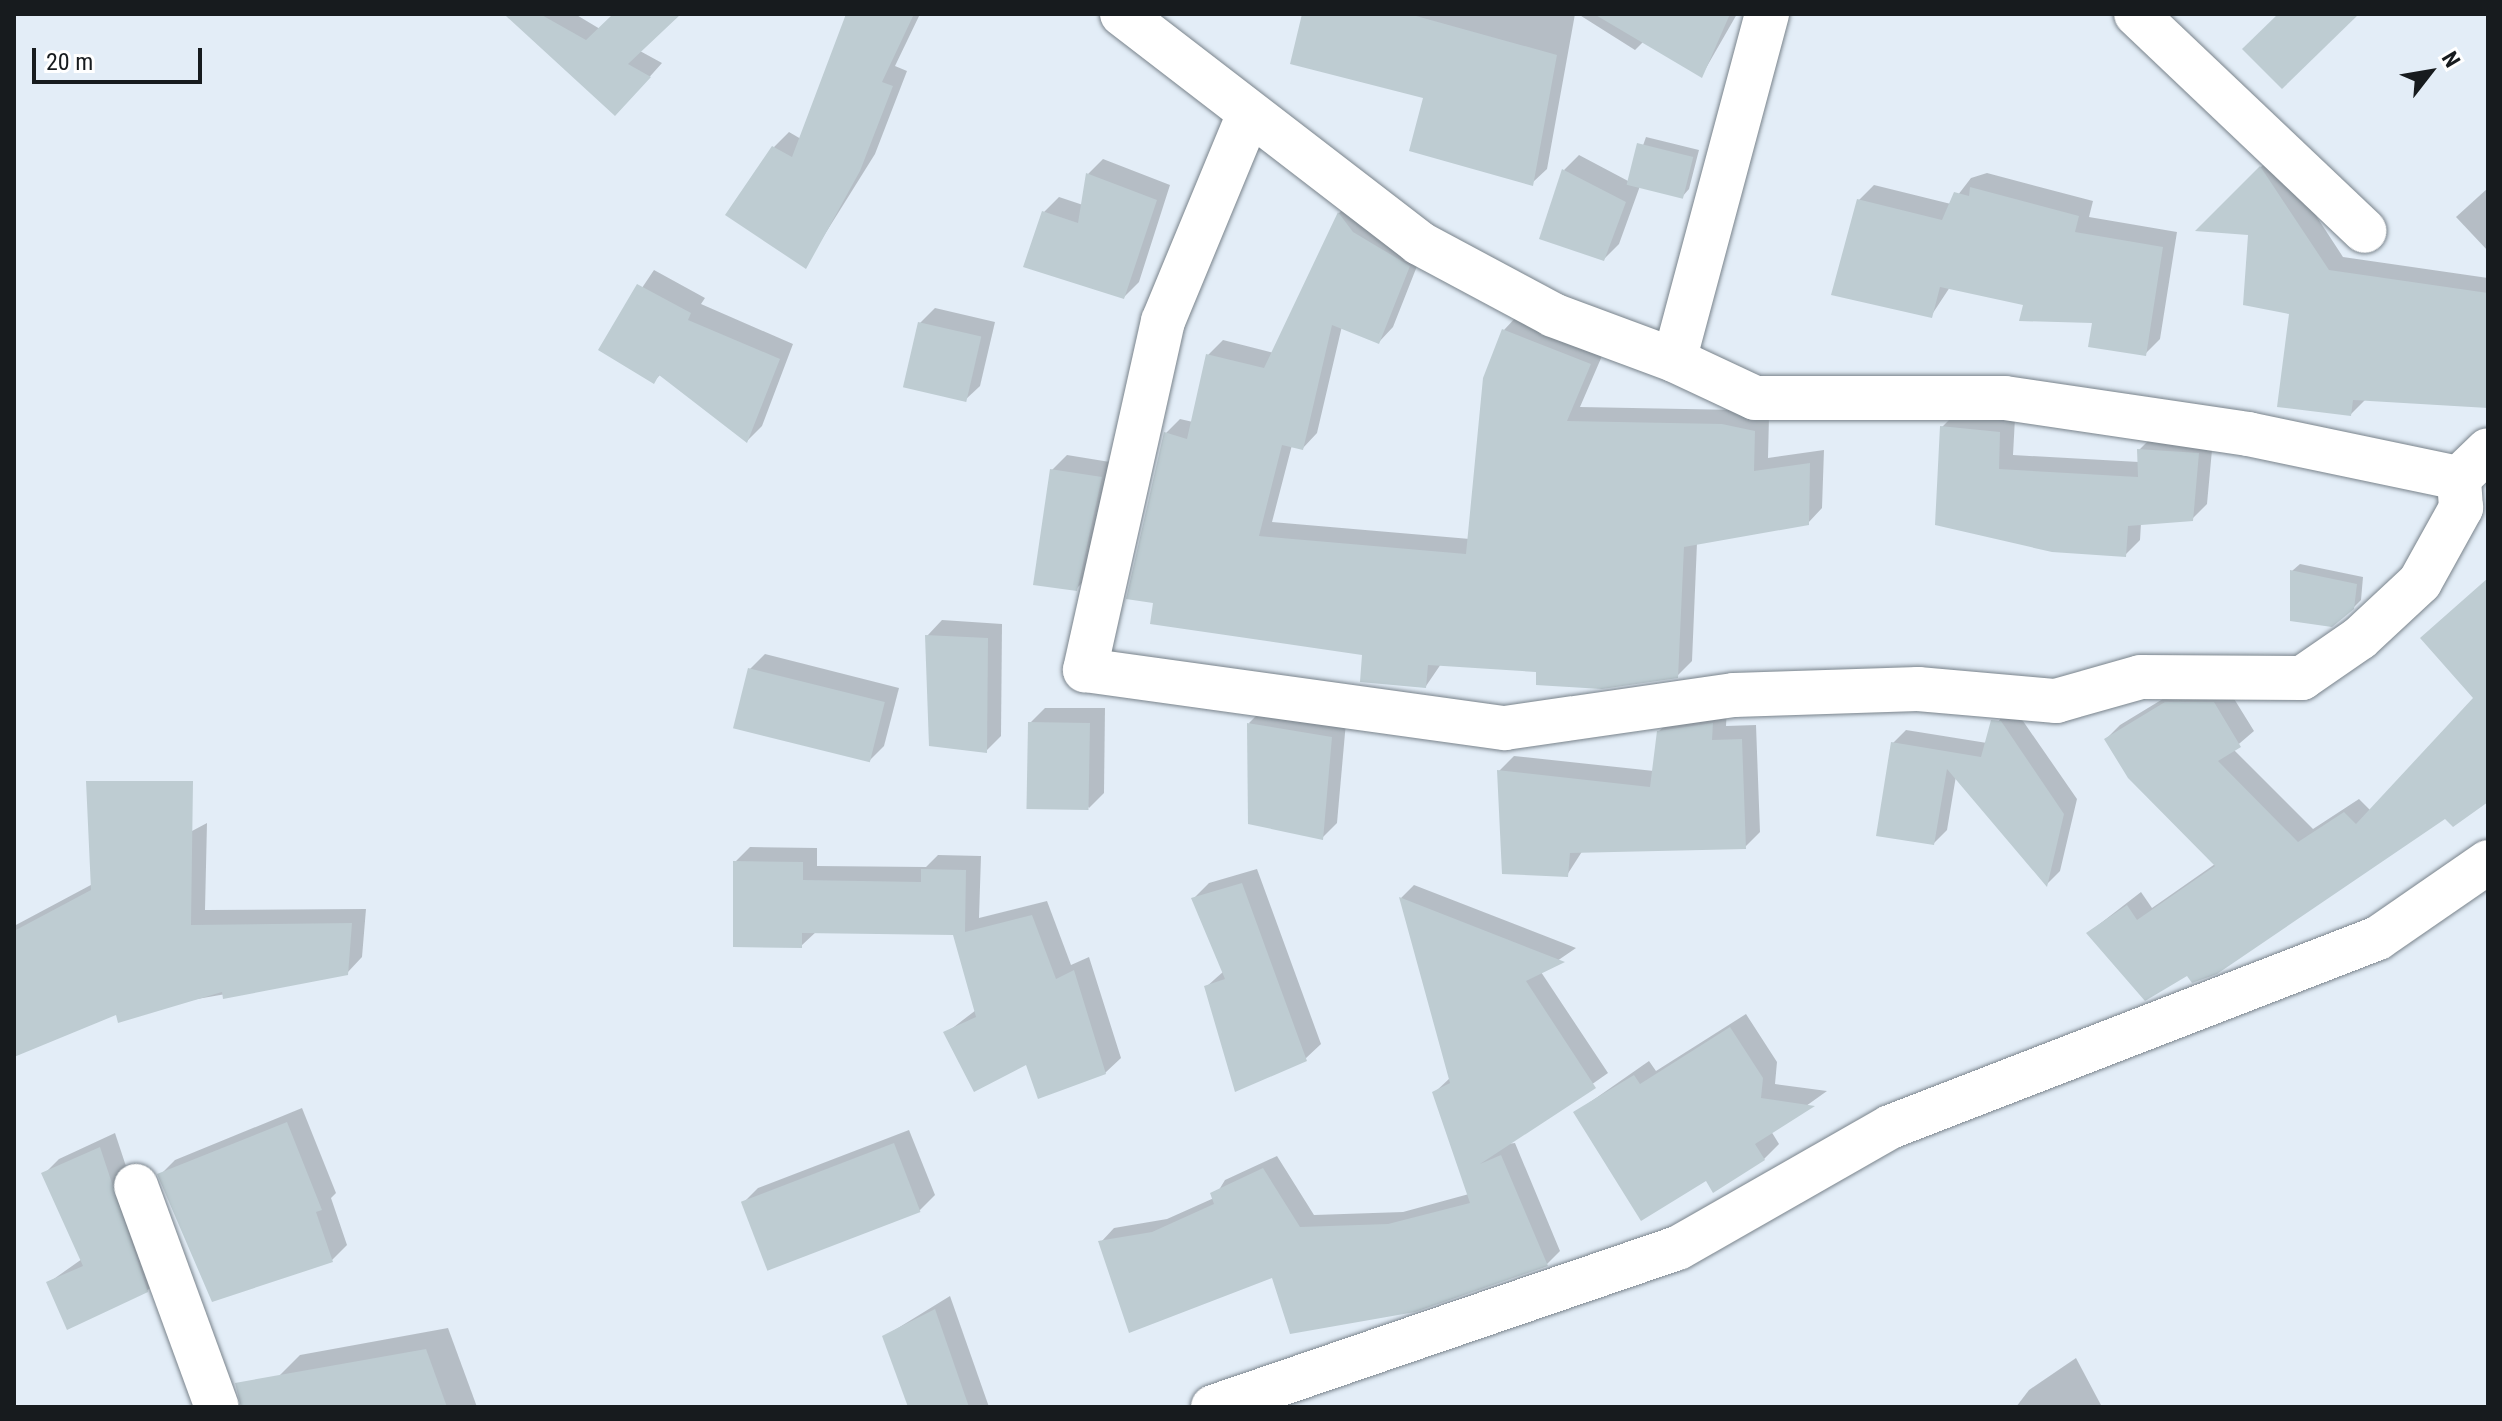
<!DOCTYPE html>
<html>
<head>
<meta charset="utf-8">
<style>
	body { margin:0 }
	#map { position:relative; width:2502px; height:1421px; overflow:hidden; background:#e3edf7; font-family:"Roboto Condensed",sans-serif }
	div>[style] { position:absolute }
	[style*='--x'] { left:calc(var(--x)*1px); top:calc(var(--y)*1px); width:calc(var(--w)*1px); rotate:calc(var(--a)*1deg) }
	.shadow>* { inset:0; background:#0003 }
	.building>* { inset:0; background:#beccd2; transform-origin:0 0 }
	.roads { filter:drop-shadow(0 0 2px #79838b) drop-shadow(0 0 2px #79838b) }
	.minor>* { height:44px; margin:-22px; padding:0 22px; transform-origin:22px; border-radius:22px; background:#fff }
	span { translate:-50% -50%; white-space:nowrap; text-align:center; line-height:1.15; -webkit-text-stroke:6px #fff; paint-order:stroke }
	.frame { position:absolute; inset:0; border:16px solid #171b1e; pointer-events:none }
	.north { position:absolute; left:2390px; top:32px; width:80px; height:80px; -webkit-text-stroke:6px #fff; paint-order:stroke; rotate:59deg; font-size:22px; font-weight:700; line-height:32px; text-align:center; color:#171b1e }
	.north::after { content:''; display:block; margin:auto; width:28px; height:36px; background:#171b1e; clip-path:polygon(50% 0,100% 100%,50% 72%,0 100%) }
	.scale { position:absolute; left:32px; top:48px; width:170px; height:36px; box-sizing:border-box; border:4px solid #171b1e; border-top:0; padding-left:10px; font-size:24px; line-height:28px; white-space:nowrap; color:#171b1e; -webkit-text-stroke:6px #fff; paint-order:stroke }
</style>
</head>
<body>
<div id="map">
	<div class="shadow">
		<div style="clip-path:polygon(575px 14px,600px 29px,616px 14px,678px 14px,640px 51px,662px 63px,628px 101px,509px 16px)"></div>
		<div style="clip-path:polygon(849px 14px,920px 14px,895px 66px,907px 71px,875px 154px,805px 266px,774px 147px,789px 132px,801px 139px)"></div>
		<div style="clip-path:polygon(1304px 14px,1575px 14px,1547px 169px,1532px 183px,1426px 97px)"></div>
		<div style="clip-path:polygon(1578px 14px,1737px 14px,1702px 75px,1644px 41px,1635px 50px)"></div>
		<div style="clip-path:polygon(1646px 137px,1699px 150px,1689px 189px,1682px 197px,1640px 186px,1619px 244px,1604px 259px,1564px 170px,1579px 155px,1630px 182px)"></div>
		<div style="clip-path:polygon(2275px 153px,2343px 257px,2488px 278px,2488px 358px,2365px 400px,2351px 414px,2250px 234px,2199px 229px)"></div>
		<div style="clip-path:polygon(1103px 159px,1170px 185px,1139px 282px,1124px 297px,1044px 212px,1059px 197px,1083px 205px,1088px 174px)"></div>
		<div style="clip-path:polygon(1987px 173px,2093px 201px,2089px 217px,2177px 232px,2160px 339px,2145px 354px,2094px 321px,1950px 287px,1931px 316px,1859px 200px,1874px 185px,1951px 204px,1971px 178px)"></div>
		<div style="clip-path:polygon(2488px 188px,2488px 251px,2456px 217px)"></div>
		<div style="clip-path:polygon(1353px 199px,1423px 251px,1393px 327px,1379px 342px,1342px 326px,1317px 433px,1303px 448px,1292px 445px,1272px 522px,1470px 539px,1484px 378px,1504px 330px,1518px 315px,1605px 349px,1580px 407px,1738px 410px,1769px 417px,1768px 458px,1824px 450px,1822px 508px,1808px 523px,1697px 543px,1692px 661px,1677px 676px,1441px 664px,1426px 686px,1364px 653px,1166px 433px,1180px 419px,1193px 422px,1208px 355px,1223px 340px,1274px 353px,1339px 213px)"></div>
		<div style="clip-path:polygon(654px 270px,705px 298px,701px 304px,793px 344px,762px 426px,747px 441px,661px 374px,653px 382px,601px 349px)"></div>
		<div style="clip-path:polygon(935px 308px,995px 322px,980px 386px,964px 401px,920px 323px)"></div>
		<div style="clip-path:polygon(1957px 412px,2015px 418px,2013px 455px,2139px 462px,2139px 450px,2154px 435px,2213px 439px,2207px 504px,2192px 519px,2141px 523px,2140px 540px,2125px 555px,2052px 551px,1942px 427px)"></div>
		<div style="clip-path:polygon(1067px 455px,1116px 463px,1091px 574px,1076px 589px,1052px 470px)"></div>
		<div style="clip-path:polygon(2300px 564px,2363px 577px,2361px 600px,2353px 608px,2292px 571px)"></div>
		<div style="clip-path:polygon(2488px 580px,2488px 800px,2445px 817px,2188px 973px,2088px 933px,2141px 892px,2152px 908px,2215px 864px,2106px 739px,2120px 725px,2171px 694px,2228px 689px,2254px 731px,2233px 749px,2313px 829px,2359px 799px,2371px 811px,2476px 698px)"></div>
		<div style="clip-path:polygon(942px 620px,1002px 624px,1001px 736px,986px 751px,927px 636px)"></div>
		<div style="clip-path:polygon(765px 654px,899px 688px,884px 746px,869px 761px,750px 669px)"></div>
		<div style="clip-path:polygon(1045px 708px,1105px 708px,1104px 793px,1089px 808px,1030px 723px)"></div>
		<div style="clip-path:polygon(1264px 708px,1346px 722px,1337px 823px,1322px 838px,1249px 723px)"></div>
		<div style="clip-path:polygon(2006px 708px,2014px 708px,2077px 799px,2060px 871px,2047px 884px,1956px 776px,1947px 830px,1934px 843px,1893px 743px,1906px 730px,1987px 743px)"></div>
		<div style="clip-path:polygon(1727px 709px,1726px 726px,1756px 725px,1760px 832px,1745px 847px,1583px 850px,1567px 875px,1499px 771px,1514px 756px,1654px 771px,1658px 732px,1674px 717px)"></div>
		<div style="clip-path:polygon(207px 823px,205px 910px,366px 909px,362px 957px,347px 973px,117px 1013px,14px 1055px,14px 926px)"></div>
		<div style="clip-path:polygon(750px 847px,817px 848px,817px 866px,926px 867px,938px 855px,981px 856px,979px 918px,1047px 901px,1071px 965px,1089px 957px,1121px 1058px,1105px 1073px,1027px 1063px,946px 1033px,976px 1010px,954px 933px,817px 931px,801px 946px,735px 862px)"></div>
		<div style="clip-path:polygon(1257px 869px,1321px 1044px,1305px 1059px,1206px 987px,1224px 971px,1194px 898px,1209px 883px)"></div>
		<div style="clip-path:polygon(1414px 885px,1576px 948px,1541px 972px,1608px 1073px,1507px 1144px,1515px 1143px,1560px 1251px,1547px 1264px,1274px 1275px,1101px 1242px,1114px 1228px,1167px 1219px,1214px 1198px,1225px 1180px,1277px 1156px,1314px 1215px,1403px 1212px,1469px 1194px,1434px 1093px,1451px 1077px,1401px 898px)"></div>
		<div style="clip-path:polygon(1746px 1014px,1777px 1062px,1775px 1084px,1827px 1091px,1771px 1131px,1779px 1144px,1764px 1159px,1707px 1178px,1576px 1112px,1649px 1061px,1656px 1071px)"></div>
		<div style="clip-path:polygon(302px 1108px,336px 1193px,331px 1198px,347px 1245px,332px 1260px,160px 1175px,175px 1160px)"></div>
		<div style="clip-path:polygon(909px 1130px,935px 1195px,920px 1210px,743px 1203px,758px 1188px)"></div>
		<div style="clip-path:polygon(115px 1133px,162px 1275px,147px 1291px,48px 1283px,82px 1259px,44px 1174px,59px 1159px)"></div>
		<div style="clip-path:polygon(950px 1296px,989px 1407px,910px 1407px,885px 1336px)"></div>
		<div style="clip-path:polygon(448px 1328px,477px 1407px,289px 1407px,278px 1377px,300px 1355px)"></div>
		<div style="clip-path:polygon(2076px 1358px,2102px 1407px,2016px 1407px,2029px 1390px)"></div>
	</div>
	<div class="building">
		<div style="clip-path:polygon(540px 14px,586px 40px,613px 14px,681px 14px,628px 64px,651px 77px,615px 116px,506px 16px)"></div>
		<div style="clip-path:polygon(846px 14px,914px 14px,882px 82px,893px 86px,860px 171px,806px 269px,725px 215px,772px 146px,792px 157px)"></div>
		<div style="clip-path:polygon(1302px 14px,1409px 14px,1557px 55px,1533px 186px,1409px 151px,1423px 98px,1290px 64px)"></div>
		<div style="clip-path:polygon(1594px 14px,1730px 14px,1702px 78px)"></div>
		<div style="clip-path:polygon(2278px 14px,2359px 14px,2282px 89px,2242px 49px)"></div>
		<div style="left:1637px;top:143px;width:58px;height:43px;rotate:14deg"></div>
		<div style="clip-path:polygon(2260px 166px,2329px 270px,2488px 293px,2488px 408px,2353px 400px,2351px 416px,2277px 407px,2289px 314px,2243px 305px,2248px 235px,2195px 231px)"></div>
		<div style="clip-path:polygon(1562px 169px,1626px 202px,1604px 261px,1539px 239px)"></div>
		<div style="clip-path:polygon(1086px 173px,1157px 200px,1124px 299px,1023px 267px,1042px 211px,1078px 223px)"></div>
		<div style="clip-path:polygon(1970px 187px,2079px 216px,2075px 232px,2163px 247px,2146px 356px,2088px 347px,2092px 323px,2019px 321px,2023px 305px,1940px 287px,1932px 318px,1831px 295px,1857px 199px,1942px 220px,1954px 192px,1969px 196px)"></div>
		<div style="clip-path:polygon(1338px 212px,1353px 232px,1410px 266px,1379px 344px,1332px 325px,1303px 450px,1282px 445px,1259px 536px,1466px 554px,1483px 378px,1502px 329px,1591px 364px,1567px 421px,1722px 424px,1755px 431px,1754px 471px,1810px 463px,1809px 525px,1684px 547px,1678px 678px,1602px 689px,1536px 685px,1536px 672px,1428px 665px,1426px 688px,1360px 682px,1362px 655px,1150px 624px,1153px 603px,1126px 599px,1164px 432px,1187px 439px,1206px 354px,1264px 368px)"></div>
		<div style="clip-path:polygon(637px 284px,691px 313px,688px 320px,780px 359px,747px 443px,659px 375px,654px 384px,598px 350px)"></div>
		<div style="left:918px;top:322px;width:65px;height:67px;rotate:13deg"></div>
		<div style="clip-path:polygon(1940px 426px,2000px 432px,1999px 469px,2138px 477px,2137px 449px,2199px 453px,2193px 521px,2128px 526px,2126px 557px,2052px 552px,1935px 525px)"></div>
		<div style="clip-path:polygon(1050px 469px,1102px 477px,1077px 591px,1033px 585px)"></div>
		<div style="clip-path:polygon(2290px 570px,2357px 584px,2354px 609px,2332px 627px,2290px 621px)"></div>
		<div style="clip-path:polygon(2488px 578px,2488px 802px,2453px 827px,2445px 819px,2217px 974px,2192px 983px,2187px 976px,2145px 1001px,2086px 933px,2127px 905px,2137px 920px,2215px 866px,2128px 778px,2104px 739px,2165px 702px,2214px 702px,2241px 747px,2218px 761px,2298px 842px,2344px 812px,2356px 824px,2473px 698px,2420px 638px)"></div>
		<div style="clip-path:polygon(925px 635px,988px 638px,987px 753px,929px 746px)"></div>
		<div style="left:748px;top:668px;width:141px;height:62px;rotate:14deg"></div>
		<div style="clip-path:polygon(1991px 720px,2001px 721px,2064px 814px,2047px 887px,1947px 769px,1934px 845px,1876px 836px,1891px 742px,1981px 757px)"></div>
		<div style="left:1028px;top:722px;width:62px;height:87px;rotate:1deg"></div>
		<div style="clip-path:polygon(1247px 723px,1332px 737px,1323px 840px,1248px 824px)"></div>
		<div style="clip-path:polygon(1713px 723px,1712px 740px,1742px 739px,1746px 849px,1570px 853px,1568px 877px,1502px 874px,1497px 770px,1650px 787px,1657px 731px)"></div>
		<div style="clip-path:polygon(86px 781px,193px 781px,191px 925px,352px 923px,348px 975px,223px 999px,222px 992px,118px 1023px,116px 1015px,14px 1057px,14px 931px,91px 890px)"></div>
		<div style="clip-path:polygon(733px 861px,803px 862px,803px 880px,921px 882px,921px 869px,966px 870px,965px 932px,1032px 915px,1056px 979px,1074px 970px,1106px 1074px,1038px 1099px,1026px 1065px,974px 1092px,943px 1032px,976px 1017px,953px 935px,802px 933px,802px 948px,733px 947px)"></div>
		<div style="clip-path:polygon(1242px 883px,1307px 1061px,1235px 1092px,1204px 986px,1225px 979px,1191px 898px)"></div>
		<div style="clip-path:polygon(1399px 897px,1565px 962px,1526px 981px,1596px 1088px,1480px 1164px,1501px 1155px,1548px 1266px,1415px 1312px,1290px 1334px,1272px 1278px,1129px 1333px,1098px 1241px,1152px 1232px,1214px 1204px,1210px 1193px,1263px 1168px,1300px 1227px,1388px 1224px,1470px 1203px,1432px 1092px,1450px 1083px)"></div>
		<div style="clip-path:polygon(1730px 1027px,1763px 1078px,1761px 1098px,1815px 1106px,1755px 1144px,1765px 1160px,1713px 1193px,1706px 1181px,1641px 1221px,1573px 1112px,1634px 1075px,1640px 1084px)"></div>
		<div style="clip-path:polygon(287px 1122px,322px 1210px,316px 1212px,333px 1262px,212px 1302px,157px 1174px)"></div>
		<div style="left:894px;top:1143px;width:74px;height:164px;rotate:69deg"></div>
		<div style="clip-path:polygon(100px 1147px,148px 1292px,67px 1330px,46px 1282px,83px 1266px,41px 1173px)"></div>
		<div style="clip-path:polygon(935px 1309px,969px 1407px,908px 1407px,882px 1336px)"></div>
		<div style="clip-path:polygon(426px 1349px,447px 1407px,241px 1407px,235px 1383px)"></div>
	</div>
	<div class="roads">
		<div class="minor">
			<div style="--x:1122;--y:14;--w:375;--a:37.6"></div>
			<div style="--x:1419;--y:243;--w:152;--a:28.2"></div>
			<div style="--x:1553;--y:315;--w:129;--a:20.4"></div>
			<div style="--x:1767;--y:14;--w:358;--a:105"></div>
			<div style="--x:1674;--y:360;--w:89;--a:25.1"></div>
			<div style="--x:1755;--y:398;--w:250;--a:0"></div>
			<div style="--x:2005;--y:398;--w:246;--a:8.4"></div>
			<div style="--x:2248;--y:434;--w:216;--a:11.8"></div>
			<div style="--x:2459;--y:478;--w:40;--a:-44"></div>
			<div style="--x:2136;--y:14;--w:315;--a:43.5"></div>
			<div style="--x:1248;--y:116;--w:222;--a:112.5"></div>
			<div style="--x:1163;--y:321;--w:358;--a:102.6"></div>
			<div style="--x:1085;--y:670;--w:424;--a:7.9"></div>
			<div style="--x:1505;--y:728;--w:231;--a:-8.2"></div>
			<div style="--x:1734;--y:695;--w:184;--a:-1.9"></div>
			<div style="--x:1918;--y:689;--w:139;--a:5"></div>
			<div style="--x:2056;--y:701;--w:88;--a:-15.8"></div>
			<div style="--x:2141;--y:677;--w:161;--a:0.4"></div>
			<div style="--x:2302;--y:678;--w:70;--a:-34.6"></div>
			<div style="--x:2360;--y:638;--w:82;--a:-43"></div>
			<div style="--x:2420;--y:582;--w:85;--a:-61"></div>
			<div style="--x:2461;--y:508;--w:30;--a:-94"></div>
			<div style="--x:136;--y:1186;--w:235;--a:69.9"></div>
			<div style="--x:1213;--y:1407;--w:491;--a:-18.9"></div>
			<div style="--x:1678;--y:1248;--w:244;--a:-29.7"></div>
			<div style="--x:1890;--y:1127;--w:523;--a:-21.17"></div>
			<div style="--x:2378;--y:938;--w:134;--a:-34.6"></div>
		</div>
	</div>
	<div class="frame"></div>
	<div class="north">N</div>
	<div class="scale">20 m</div>
</div>
</body>
</html>
